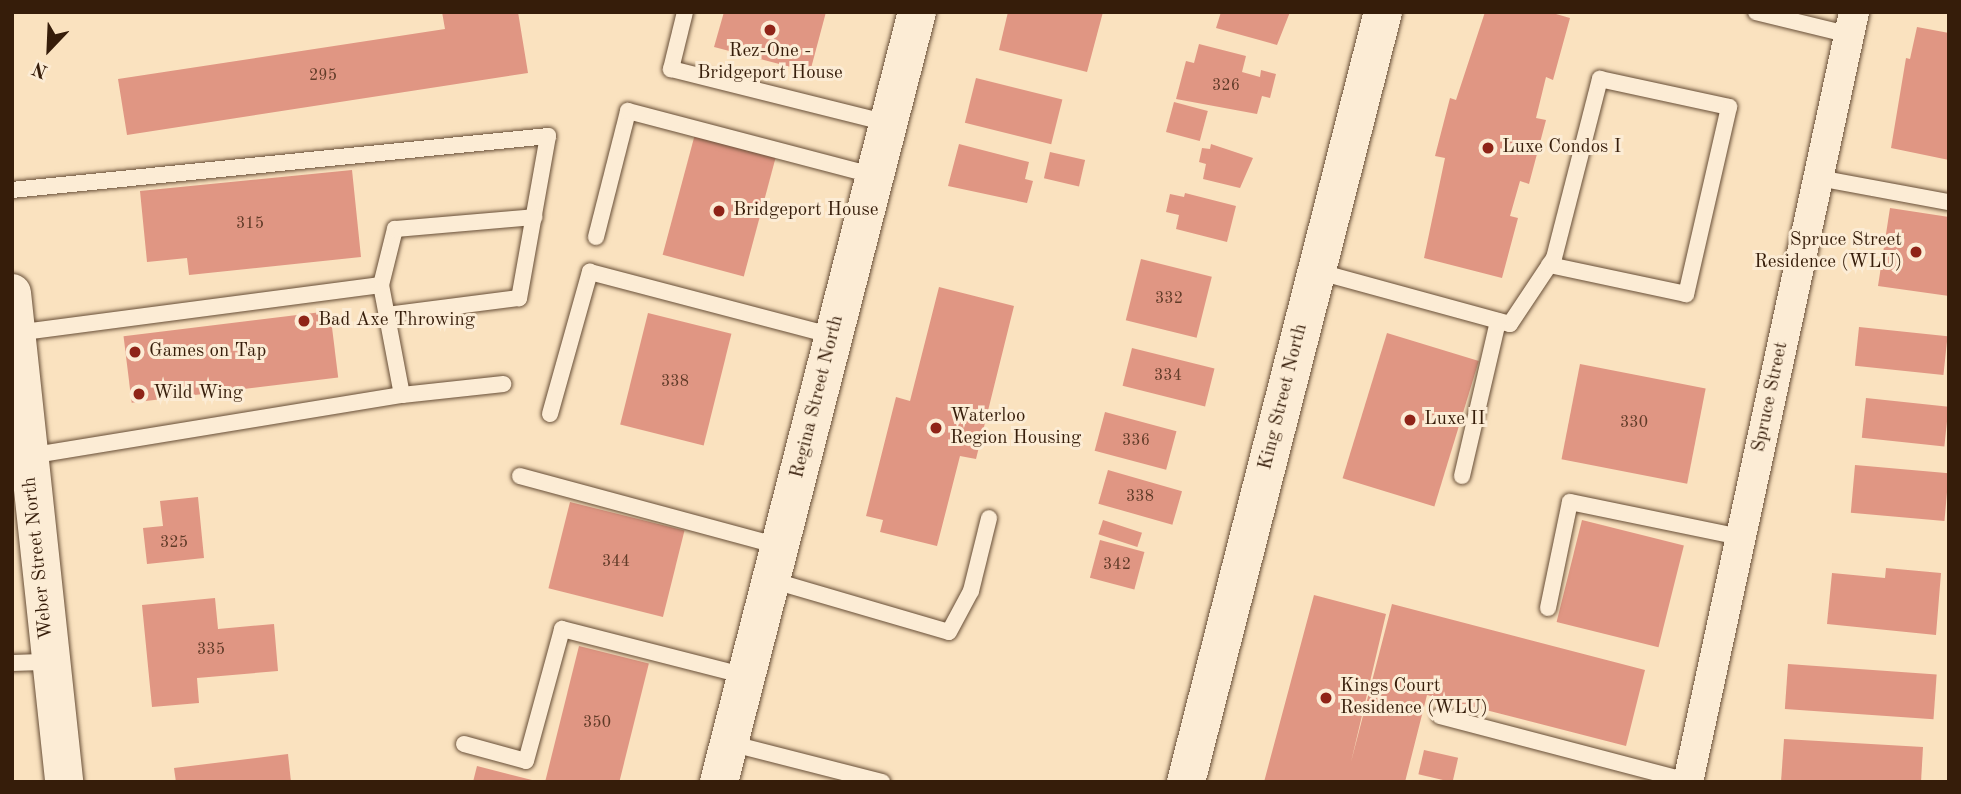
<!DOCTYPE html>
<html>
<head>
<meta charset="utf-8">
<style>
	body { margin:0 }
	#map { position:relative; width:1961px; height:794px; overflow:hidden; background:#fae2bf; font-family:"Old Standard TT",serif }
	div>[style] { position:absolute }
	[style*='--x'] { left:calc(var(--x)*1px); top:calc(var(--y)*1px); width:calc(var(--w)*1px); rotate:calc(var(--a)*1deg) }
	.building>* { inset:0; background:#e09683; transform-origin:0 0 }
	.roads { filter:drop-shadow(0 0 2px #674e37) drop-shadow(0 0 2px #674e37) }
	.lane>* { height:16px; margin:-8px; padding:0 8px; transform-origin:8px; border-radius:8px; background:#fcecd5 }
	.street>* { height:30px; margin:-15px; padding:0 15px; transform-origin:15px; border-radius:15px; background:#fcecd5 }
	.secondary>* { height:38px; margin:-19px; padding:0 19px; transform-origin:19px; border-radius:19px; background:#fcecd5 }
	.dots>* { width:19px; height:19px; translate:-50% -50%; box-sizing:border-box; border:4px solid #fcecd5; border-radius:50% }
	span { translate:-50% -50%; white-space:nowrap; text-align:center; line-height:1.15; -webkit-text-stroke:6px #fcecd5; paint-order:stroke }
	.number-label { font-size:16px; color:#603b28 }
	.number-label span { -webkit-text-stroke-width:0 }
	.poi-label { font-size:19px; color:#361d0a }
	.left { translate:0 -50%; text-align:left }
	.right { translate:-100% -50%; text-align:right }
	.street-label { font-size:19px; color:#361d0a }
	.frame { position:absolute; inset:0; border:14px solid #361d0a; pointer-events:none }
	.north { position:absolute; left:14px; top:14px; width:70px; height:70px; -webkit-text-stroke:5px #fcecd5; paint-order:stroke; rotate:203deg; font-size:19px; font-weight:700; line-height:28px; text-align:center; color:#361d0a }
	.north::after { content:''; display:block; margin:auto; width:24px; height:32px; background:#361d0a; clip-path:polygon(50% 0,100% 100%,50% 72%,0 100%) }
</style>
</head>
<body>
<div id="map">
	<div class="building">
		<div style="clip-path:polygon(442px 12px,518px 12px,528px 73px,127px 135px,118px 79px,445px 29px)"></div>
		<div style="clip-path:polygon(724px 12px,826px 12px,810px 72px,714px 47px)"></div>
		<div style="clip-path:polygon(1008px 12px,1103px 12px,1087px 72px,999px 50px)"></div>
		<div style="clip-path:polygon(1221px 12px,1290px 12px,1277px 45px,1216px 28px)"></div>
		<div style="clip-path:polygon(1485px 12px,1549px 12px,1570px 18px,1553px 80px,1546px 77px,1536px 118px,1546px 120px,1529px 184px,1520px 181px,1510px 216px,1518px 218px,1502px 278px,1424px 258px,1445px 158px,1435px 156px,1450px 98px,1456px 100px)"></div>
		<div style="clip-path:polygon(1917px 27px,1949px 33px,1949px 160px,1891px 148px,1906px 58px,1910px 59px)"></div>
		<div style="clip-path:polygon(1199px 44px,1246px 56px,1242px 72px,1260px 77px,1261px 70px,1276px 74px,1270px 98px,1262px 96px,1257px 114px,1176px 99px,1186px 61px,1194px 63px)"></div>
		<div style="left:976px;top:78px;width:89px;height:46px;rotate:14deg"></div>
		<div style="left:1174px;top:102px;width:35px;height:31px;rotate:15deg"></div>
		<div style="left:695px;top:134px;width:84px;height:125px;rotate:15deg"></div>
		<div style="clip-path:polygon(959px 144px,1029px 162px,1025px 179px,1033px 181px,1027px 203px,948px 186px)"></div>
		<div style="clip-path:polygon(1211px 144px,1253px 158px,1240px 188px,1203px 179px,1206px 164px,1199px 162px,1202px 148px,1210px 149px)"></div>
		<div style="left:1050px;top:152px;width:36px;height:27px;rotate:13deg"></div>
		<div style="clip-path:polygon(352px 170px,361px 257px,189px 275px,187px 258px,147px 262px,140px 191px)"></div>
		<div style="clip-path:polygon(1185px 193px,1236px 206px,1227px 242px,1176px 229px,1179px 215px,1166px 212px,1170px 194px,1184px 197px)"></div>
		<div style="clip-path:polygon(1890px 208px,1949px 217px,1949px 296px,1878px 286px)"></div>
		<div style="left:1141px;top:259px;width:73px;height:63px;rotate:14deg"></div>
		<div style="clip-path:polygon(939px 287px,1014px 306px,976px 459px,960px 456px,937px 546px,880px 532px,883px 520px,866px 516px,896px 397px,910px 401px)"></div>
		<div style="left:330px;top:311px;width:67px;height:208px;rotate:83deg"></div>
		<div style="left:648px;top:313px;width:86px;height:115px;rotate:14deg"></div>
		<div style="left:1859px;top:327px;width:89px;height:39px;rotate:6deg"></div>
		<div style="left:1387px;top:333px;width:96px;height:152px;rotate:17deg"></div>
		<div style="left:1132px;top:348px;width:85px;height:39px;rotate:14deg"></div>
		<div style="left:1580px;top:364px;width:128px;height:97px;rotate:11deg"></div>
		<div style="left:1866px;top:398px;width:83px;height:40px;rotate:6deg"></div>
		<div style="left:1105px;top:412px;width:74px;height:40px;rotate:15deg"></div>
		<div style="left:1855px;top:465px;width:94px;height:48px;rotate:5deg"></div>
		<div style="left:1108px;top:470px;width:77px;height:35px;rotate:16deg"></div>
		<div style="clip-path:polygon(198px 497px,204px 558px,147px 564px,143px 528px,163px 526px,160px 501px)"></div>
		<div style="left:570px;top:502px;width:118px;height:89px;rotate:14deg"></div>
		<div style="left:1103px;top:520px;width:41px;height:15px;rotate:18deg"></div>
		<div style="left:1582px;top:520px;width:105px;height:105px;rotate:14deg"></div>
		<div style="left:1100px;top:540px;width:46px;height:39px;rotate:15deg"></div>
		<div style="clip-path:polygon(1886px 568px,1941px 573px,1936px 635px,1827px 624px,1832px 573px,1885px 578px)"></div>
		<div style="clip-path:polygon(1314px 595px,1386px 614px,1351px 762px,1392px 604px,1645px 670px,1626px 746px,1427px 695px,1405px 782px,1264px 782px)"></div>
		<div style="clip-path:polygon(215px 598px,218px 629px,274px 624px,278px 671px,197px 678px,199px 703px,152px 707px,142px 605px)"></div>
		<div style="left:579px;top:646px;width:72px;height:140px;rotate:14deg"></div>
		<div style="left:1788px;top:664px;width:149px;height:45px;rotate:4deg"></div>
		<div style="clip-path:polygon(1784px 739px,1923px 747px,1921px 782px,1781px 782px)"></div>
		<div style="left:1424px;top:750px;width:35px;height:25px;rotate:13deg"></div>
		<div style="clip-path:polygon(288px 754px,291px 782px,176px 782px,174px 768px)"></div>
		<div style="clip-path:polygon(477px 766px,536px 781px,536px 782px,473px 782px)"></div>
	</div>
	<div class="roads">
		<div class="lane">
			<div style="--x:685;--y:12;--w:59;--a:103.8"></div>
			<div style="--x:671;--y:69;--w:224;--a:14"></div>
			<div style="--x:1756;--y:12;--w:97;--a:13.7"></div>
			<div style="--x:1819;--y:178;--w:132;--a:10.5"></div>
			<div style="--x:12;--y:190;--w:539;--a:-5.75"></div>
			<div style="--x:548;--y:136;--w:165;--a:100.1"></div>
			<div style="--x:519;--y:298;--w:133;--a:172.7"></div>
			<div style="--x:596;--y:237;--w:130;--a:-75.7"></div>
			<div style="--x:628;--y:111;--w:255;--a:14.7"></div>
			<div style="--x:1316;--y:271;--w:201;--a:15.3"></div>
			<div style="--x:1510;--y:324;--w:79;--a:-56.3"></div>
			<div style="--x:1554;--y:258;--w:185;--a:-75.6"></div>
			<div style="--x:1600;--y:79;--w:132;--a:12.2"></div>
			<div style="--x:1729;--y:107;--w:192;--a:102.9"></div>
			<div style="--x:1686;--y:294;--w:140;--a:-168"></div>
			<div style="--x:16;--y:333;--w:368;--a:-7.5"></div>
			<div style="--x:402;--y:395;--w:112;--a:-100.8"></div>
			<div style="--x:381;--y:285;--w:58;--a:-76"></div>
			<div style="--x:395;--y:229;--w:140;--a:-4.9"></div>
			<div style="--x:550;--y:414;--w:148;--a:-74.3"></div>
			<div style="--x:590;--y:272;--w:252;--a:14.7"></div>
			<div style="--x:29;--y:456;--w:378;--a:-9.3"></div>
			<div style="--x:402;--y:395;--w:102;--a:-6.2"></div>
			<div style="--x:520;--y:476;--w:269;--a:15.1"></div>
			<div style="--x:1462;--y:476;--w:159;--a:-76.9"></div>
			<div style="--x:771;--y:580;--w:185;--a:16.3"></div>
			<div style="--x:949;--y:632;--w:47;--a:-61.8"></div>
			<div style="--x:971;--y:591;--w:75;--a:-76.1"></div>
			<div style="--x:1548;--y:608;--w:108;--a:-78.3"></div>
			<div style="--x:1570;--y:502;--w:175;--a:11.6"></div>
			<div style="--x:12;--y:663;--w:38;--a:-2"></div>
			<div style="--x:1440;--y:716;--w:256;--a:14.7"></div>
			<div style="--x:729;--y:743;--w:158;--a:14.3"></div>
			<div style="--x:464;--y:744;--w:64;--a:15.3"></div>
			<div style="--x:526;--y:761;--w:137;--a:-74.7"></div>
			<div style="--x:562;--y:629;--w:190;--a:14.3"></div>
		</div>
		<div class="street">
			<div style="--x:1688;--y:782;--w:788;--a:-77.83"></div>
		</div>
		<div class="secondary">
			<div style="--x:12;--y:293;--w:492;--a:83.9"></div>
			<div style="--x:719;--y:782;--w:795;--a:-75.58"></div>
			<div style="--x:1186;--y:782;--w:795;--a:-75.65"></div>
		</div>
	</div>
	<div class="dots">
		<div style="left:770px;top:30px;background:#8f2418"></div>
		<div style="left:1488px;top:148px;background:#8f2418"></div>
		<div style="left:719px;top:211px;background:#8f2418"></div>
		<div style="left:1916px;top:252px;background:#8f2418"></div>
		<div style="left:304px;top:321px;background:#8f2418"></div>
		<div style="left:135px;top:352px;background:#8f2418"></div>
		<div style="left:139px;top:394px;background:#8f2418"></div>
		<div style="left:1410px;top:420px;background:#8f2418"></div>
		<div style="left:936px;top:428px;background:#8f2418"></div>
		<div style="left:1326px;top:698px;background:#8f2418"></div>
	</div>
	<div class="number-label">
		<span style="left:323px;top:76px">295</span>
		<span style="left:1226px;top:86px">326</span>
		<span style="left:250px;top:224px">315</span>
		<span style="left:1169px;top:299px">332</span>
		<span style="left:1168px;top:376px">334</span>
		<span style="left:675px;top:382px">338</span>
		<span style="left:1634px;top:423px">330</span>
		<span style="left:1136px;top:441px">336</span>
		<span style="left:1140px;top:497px">338</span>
		<span style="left:174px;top:543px">325</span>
		<span style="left:616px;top:562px">344</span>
		<span style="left:1117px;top:565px">342</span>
		<span style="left:211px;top:650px">335</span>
		<span style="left:597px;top:723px">350</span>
	</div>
	<div class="poi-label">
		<span style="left:770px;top:63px">Rez-One -<br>Bridgeport House</span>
		<span class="left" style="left:1502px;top:148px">Luxe Condos I</span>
		<span class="left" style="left:733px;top:211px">Bridgeport House</span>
		<span class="right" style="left:1902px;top:252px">Spruce Street<br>Residence (WLU)</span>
		<span class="left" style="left:318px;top:321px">Bad Axe Throwing</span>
		<span class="left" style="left:149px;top:352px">Games on Tap</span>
		<span class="left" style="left:153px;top:394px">Wild Wing</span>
		<span class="left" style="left:950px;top:428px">Waterloo<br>Region Housing</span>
		<span class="left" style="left:1424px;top:420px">Luxe II</span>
		<span class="left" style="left:1340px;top:698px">Kings Court<br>Residence (WLU)</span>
	</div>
	<div class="street-label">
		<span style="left:818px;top:397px;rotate:-76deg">Regina Street North</span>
		<span style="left:1284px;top:397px;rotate:-76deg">King Street North</span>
		<span style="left:1771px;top:397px;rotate:-78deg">Spruce Street</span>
		<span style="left:39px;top:558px;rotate:-96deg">Weber Street North</span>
	</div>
	<div class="frame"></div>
	<div class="north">N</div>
</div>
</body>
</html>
